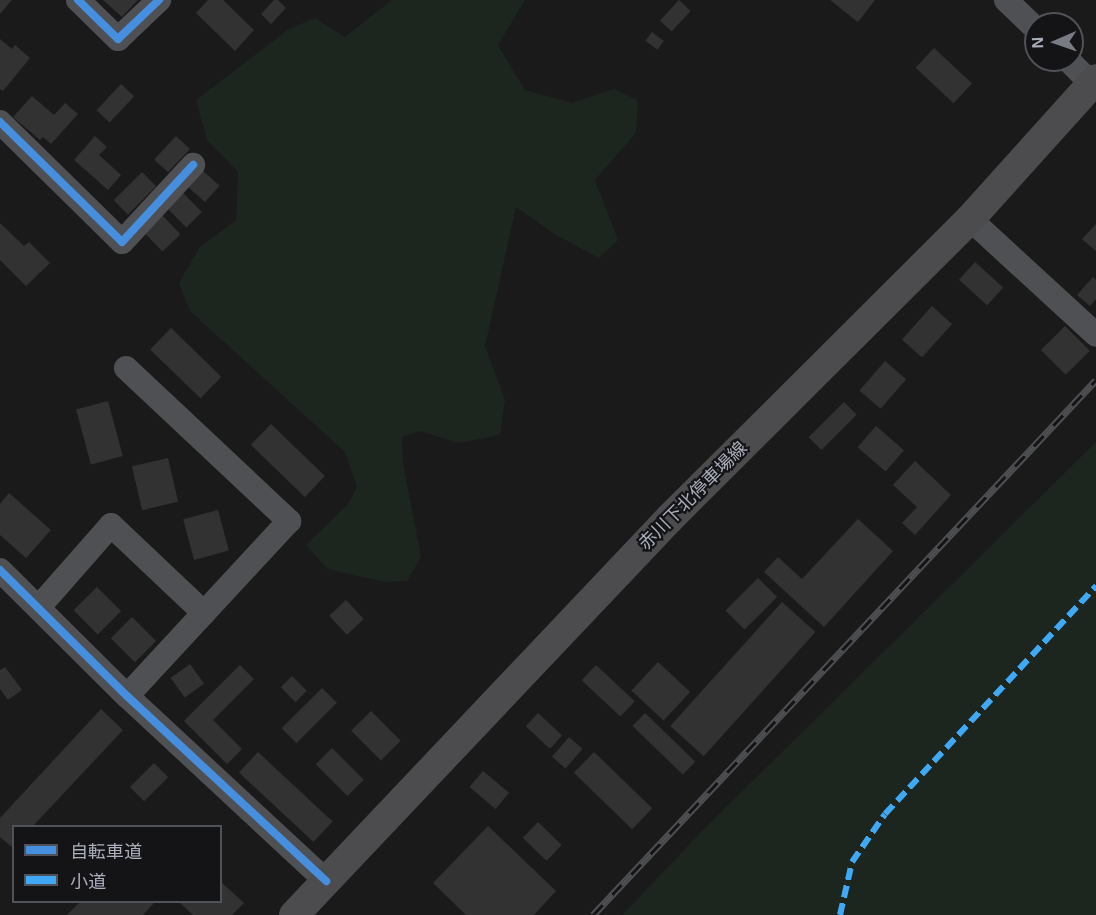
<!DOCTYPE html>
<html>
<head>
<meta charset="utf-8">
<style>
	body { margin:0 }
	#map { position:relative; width:1096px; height:915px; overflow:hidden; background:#1a1a1b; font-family:Arial,"Noto Sans JP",sans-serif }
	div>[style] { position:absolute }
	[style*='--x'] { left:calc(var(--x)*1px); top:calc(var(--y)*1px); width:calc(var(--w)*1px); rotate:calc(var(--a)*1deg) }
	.green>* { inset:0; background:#1d251f }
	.building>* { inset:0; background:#323233; transform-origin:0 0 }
	.minor>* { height:24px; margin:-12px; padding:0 12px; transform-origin:12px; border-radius:12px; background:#4e5054 }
	.major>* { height:30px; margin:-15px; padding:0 15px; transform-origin:15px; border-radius:15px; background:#4c4c4f }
	.rail>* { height:7px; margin-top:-3.5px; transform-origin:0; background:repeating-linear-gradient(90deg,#141417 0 14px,#4e4f53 0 28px); box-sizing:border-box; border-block:2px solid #4e4f53 }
	.quiet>* { height:6px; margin-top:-3px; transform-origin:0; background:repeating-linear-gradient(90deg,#3fa9f5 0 12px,transparent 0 18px) }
	.cycleway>* { height:8px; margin:-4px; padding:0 4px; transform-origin:4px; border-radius:4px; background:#468fdf }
	span { translate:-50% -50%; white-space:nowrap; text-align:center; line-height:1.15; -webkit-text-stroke:4.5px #141417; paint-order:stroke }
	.street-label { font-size:18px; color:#aaafbc }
	.legend { position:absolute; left:12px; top:825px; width:210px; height:78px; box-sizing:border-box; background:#141417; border:2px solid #505259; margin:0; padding:8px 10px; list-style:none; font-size:18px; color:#aaafbc }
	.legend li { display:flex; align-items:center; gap:12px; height:30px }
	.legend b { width:30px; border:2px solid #505259 }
	.north { position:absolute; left:1024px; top:12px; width:60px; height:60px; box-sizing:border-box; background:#141417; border:2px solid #505259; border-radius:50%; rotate:268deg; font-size:16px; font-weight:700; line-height:24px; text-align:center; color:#aaafbc }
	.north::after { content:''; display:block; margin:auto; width:21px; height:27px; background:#787b84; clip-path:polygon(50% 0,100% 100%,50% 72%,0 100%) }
</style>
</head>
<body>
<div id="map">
	<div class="green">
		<div style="clip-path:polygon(392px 0,525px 0,498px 45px,525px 90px,572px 103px,614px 89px,638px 100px,636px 133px,595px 180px,618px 240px,599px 258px,556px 235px,516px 207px,485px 346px,505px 400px,500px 435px,458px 443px,421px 431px,402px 437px,403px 463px,421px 557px,407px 581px,385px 582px,327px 569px,306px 545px,348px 504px,357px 487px,345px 452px,190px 311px,179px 283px,199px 248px,236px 220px,238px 172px,207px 140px,196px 100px,289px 29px,315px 18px,345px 37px)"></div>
		<div style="clip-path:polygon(1096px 442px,1096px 915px,622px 915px,701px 832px)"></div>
	</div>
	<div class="building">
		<div style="clip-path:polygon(0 0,12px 0,0 14px)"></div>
		<div style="clip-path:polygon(103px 0,138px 0,122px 17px)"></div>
		<div style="clip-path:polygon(208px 0,223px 0,254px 30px,235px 51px,196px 13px)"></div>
		<div style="clip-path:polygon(274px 0,278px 0,286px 8px,271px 24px,261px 14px)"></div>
		<div style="left:679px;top:0;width:16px;height:28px;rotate:43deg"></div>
		<div style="clip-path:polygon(830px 0,875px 0,858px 22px)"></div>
		<div style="left:652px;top:32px;width:15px;height:11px;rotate:37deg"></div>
		<div style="clip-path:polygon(0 39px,12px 49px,15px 45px,30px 58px,3px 91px,0 89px)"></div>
		<div style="left:934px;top:48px;width:52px;height:27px;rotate:43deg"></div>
		<div style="left:121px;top:84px;width:18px;height:36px;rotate:43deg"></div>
		<div style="clip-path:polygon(32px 96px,54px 115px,65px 103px,78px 114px,51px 144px,43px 137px,40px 140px,13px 117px)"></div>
		<div style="clip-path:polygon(95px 136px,107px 147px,99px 155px,121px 175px,108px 190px,74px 160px)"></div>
		<div style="left:176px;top:136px;width:19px;height:32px;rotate:43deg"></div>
		<div style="left:201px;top:169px;width:25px;height:22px;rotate:42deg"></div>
		<div style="left:142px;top:172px;width:20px;height:40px;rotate:45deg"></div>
		<div style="left:180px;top:190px;width:31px;height:22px;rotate:45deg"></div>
		<div style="left:161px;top:214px;width:28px;height:25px;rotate:46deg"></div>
		<div style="clip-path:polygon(0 223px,24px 246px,29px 242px,50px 263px,26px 286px,0 260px)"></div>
		<div style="clip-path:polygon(1096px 224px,1096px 251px,1082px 239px)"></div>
		<div style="left:975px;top:262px;width:38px;height:24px;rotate:42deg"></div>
		<div style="clip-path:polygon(1093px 277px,1096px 280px,1096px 299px,1090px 306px,1077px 295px)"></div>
		<div style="left:932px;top:306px;width:27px;height:45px;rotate:42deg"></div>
		<div style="left:1065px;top:326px;width:35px;height:34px;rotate:45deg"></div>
		<div style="left:171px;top:328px;width:70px;height:30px;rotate:44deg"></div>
		<div style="left:885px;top:361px;width:28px;height:39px;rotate:41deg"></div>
		<div style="left:108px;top:401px;width:57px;height:33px;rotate:75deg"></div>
		<div style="left:844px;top:402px;width:18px;height:50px;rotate:45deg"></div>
		<div style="left:271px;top:424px;width:75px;height:29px;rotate:44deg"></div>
		<div style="left:876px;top:426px;width:37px;height:28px;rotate:41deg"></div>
		<div style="left:168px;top:458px;width:45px;height:37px;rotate:77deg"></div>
		<div style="clip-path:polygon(915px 461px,951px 495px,915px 535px,902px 523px,917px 507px,893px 485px)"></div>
		<div style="clip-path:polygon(9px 493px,51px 530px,26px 558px,0 535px,0 504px)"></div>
		<div style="left:218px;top:510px;width:42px;height:36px;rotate:75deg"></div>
		<div style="clip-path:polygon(858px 519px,893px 551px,824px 627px,764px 572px,778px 557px,802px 579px)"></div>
		<div style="left:758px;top:578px;width:27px;height:46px;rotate:45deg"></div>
		<div style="left:97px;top:587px;width:34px;height:33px;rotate:45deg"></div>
		<div style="left:346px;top:600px;width:26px;height:23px;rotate:47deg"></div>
		<div style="left:782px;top:602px;width:45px;height:167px;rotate:42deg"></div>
		<div style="left:132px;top:617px;width:34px;height:30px;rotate:45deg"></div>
		<div style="left:658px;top:662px;width:44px;height:39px;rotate:43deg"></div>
		<div style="left:190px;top:664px;width:24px;height:24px;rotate:54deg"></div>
		<div style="clip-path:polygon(240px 665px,254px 679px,213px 720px,242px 749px,227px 764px,184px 721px)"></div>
		<div style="left:596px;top:665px;width:53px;height:21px;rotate:43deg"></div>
		<div style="clip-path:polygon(5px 667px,22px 690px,8px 700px,0 689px,0 670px)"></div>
		<div style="left:292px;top:676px;width:21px;height:16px;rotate:45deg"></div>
		<div style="left:322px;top:688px;width:21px;height:57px;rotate:45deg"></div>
		<div style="clip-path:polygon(101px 709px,123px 730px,33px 826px,14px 826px,14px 849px,0 837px,0 818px)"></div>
		<div style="left:371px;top:711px;width:42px;height:28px;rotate:45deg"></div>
		<div style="left:538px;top:713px;width:33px;height:18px;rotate:43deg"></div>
		<div style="left:645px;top:713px;width:70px;height:18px;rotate:44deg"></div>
		<div style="left:569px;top:737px;width:18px;height:26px;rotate:41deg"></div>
		<div style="left:332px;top:748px;width:45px;height:23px;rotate:45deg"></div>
		<div style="left:258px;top:752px;width:102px;height:28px;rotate:43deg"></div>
		<div style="left:594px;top:752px;width:81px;height:29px;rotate:44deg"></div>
		<div style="left:154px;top:763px;width:20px;height:34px;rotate:45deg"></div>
		<div style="left:483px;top:771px;width:34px;height:21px;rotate:40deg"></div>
		<div style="left:538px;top:822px;width:33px;height:22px;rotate:44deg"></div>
		<div style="clip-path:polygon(488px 826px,556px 891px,534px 915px,466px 915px,433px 883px)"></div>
		<div style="clip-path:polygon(220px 881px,244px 903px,232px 915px,193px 915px,179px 902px,220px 902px)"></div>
		<div style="clip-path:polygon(80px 902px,155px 902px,143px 915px,67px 915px)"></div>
	</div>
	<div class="minor">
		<div style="--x:78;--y:0;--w:56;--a:44.3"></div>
		<div style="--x:118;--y:39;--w:57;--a:-43.6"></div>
		<div style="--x:1006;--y:0;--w:42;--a:44"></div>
		<div style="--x:1068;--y:60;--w:34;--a:45"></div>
		<div style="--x:0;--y:122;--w:171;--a:44.5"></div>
		<div style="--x:122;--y:242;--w:105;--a:-47.3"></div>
		<div style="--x:970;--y:219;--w:171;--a:42.6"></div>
		<div style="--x:126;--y:368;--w:224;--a:43.2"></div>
		<div style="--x:289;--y:521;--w:238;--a:132.8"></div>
		<div style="--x:0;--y:570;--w:179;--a:44.8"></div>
		<div style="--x:127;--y:696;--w:272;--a:42.9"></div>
		<div style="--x:39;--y:607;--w:109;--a:-48.7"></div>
		<div style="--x:111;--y:525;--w:128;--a:43.4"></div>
	</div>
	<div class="major">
		<div style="--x:294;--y:915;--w:547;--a:-46.56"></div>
		<div style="--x:670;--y:518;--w:424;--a:-44.9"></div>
		<div style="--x:970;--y:219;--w:188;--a:-48"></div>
	</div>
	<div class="rail">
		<div style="--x:593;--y:915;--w:734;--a:-46.77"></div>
	</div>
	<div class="quiet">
		<div style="--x:840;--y:915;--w:54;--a:-77.2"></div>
		<div style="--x:852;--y:862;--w:58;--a:-55.5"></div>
		<div style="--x:885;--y:814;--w:311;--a:-47.2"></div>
	</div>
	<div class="cycleway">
		<div style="--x:78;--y:0;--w:56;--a:44.3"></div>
		<div style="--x:118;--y:39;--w:57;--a:-43.6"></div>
		<div style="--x:0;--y:122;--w:171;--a:44.5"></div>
		<div style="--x:122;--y:242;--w:105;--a:-47.3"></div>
		<div style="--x:0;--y:570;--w:179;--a:44.8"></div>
		<div style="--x:127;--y:696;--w:272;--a:42.9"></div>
	</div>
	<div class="street-label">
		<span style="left:693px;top:496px;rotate:-45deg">赤川下北停車場線</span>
	</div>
	<ul class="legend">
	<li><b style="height:8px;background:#468fdf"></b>自転車道</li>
	<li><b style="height:8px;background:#3fa9f5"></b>小道</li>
	</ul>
	<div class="north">N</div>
</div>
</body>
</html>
